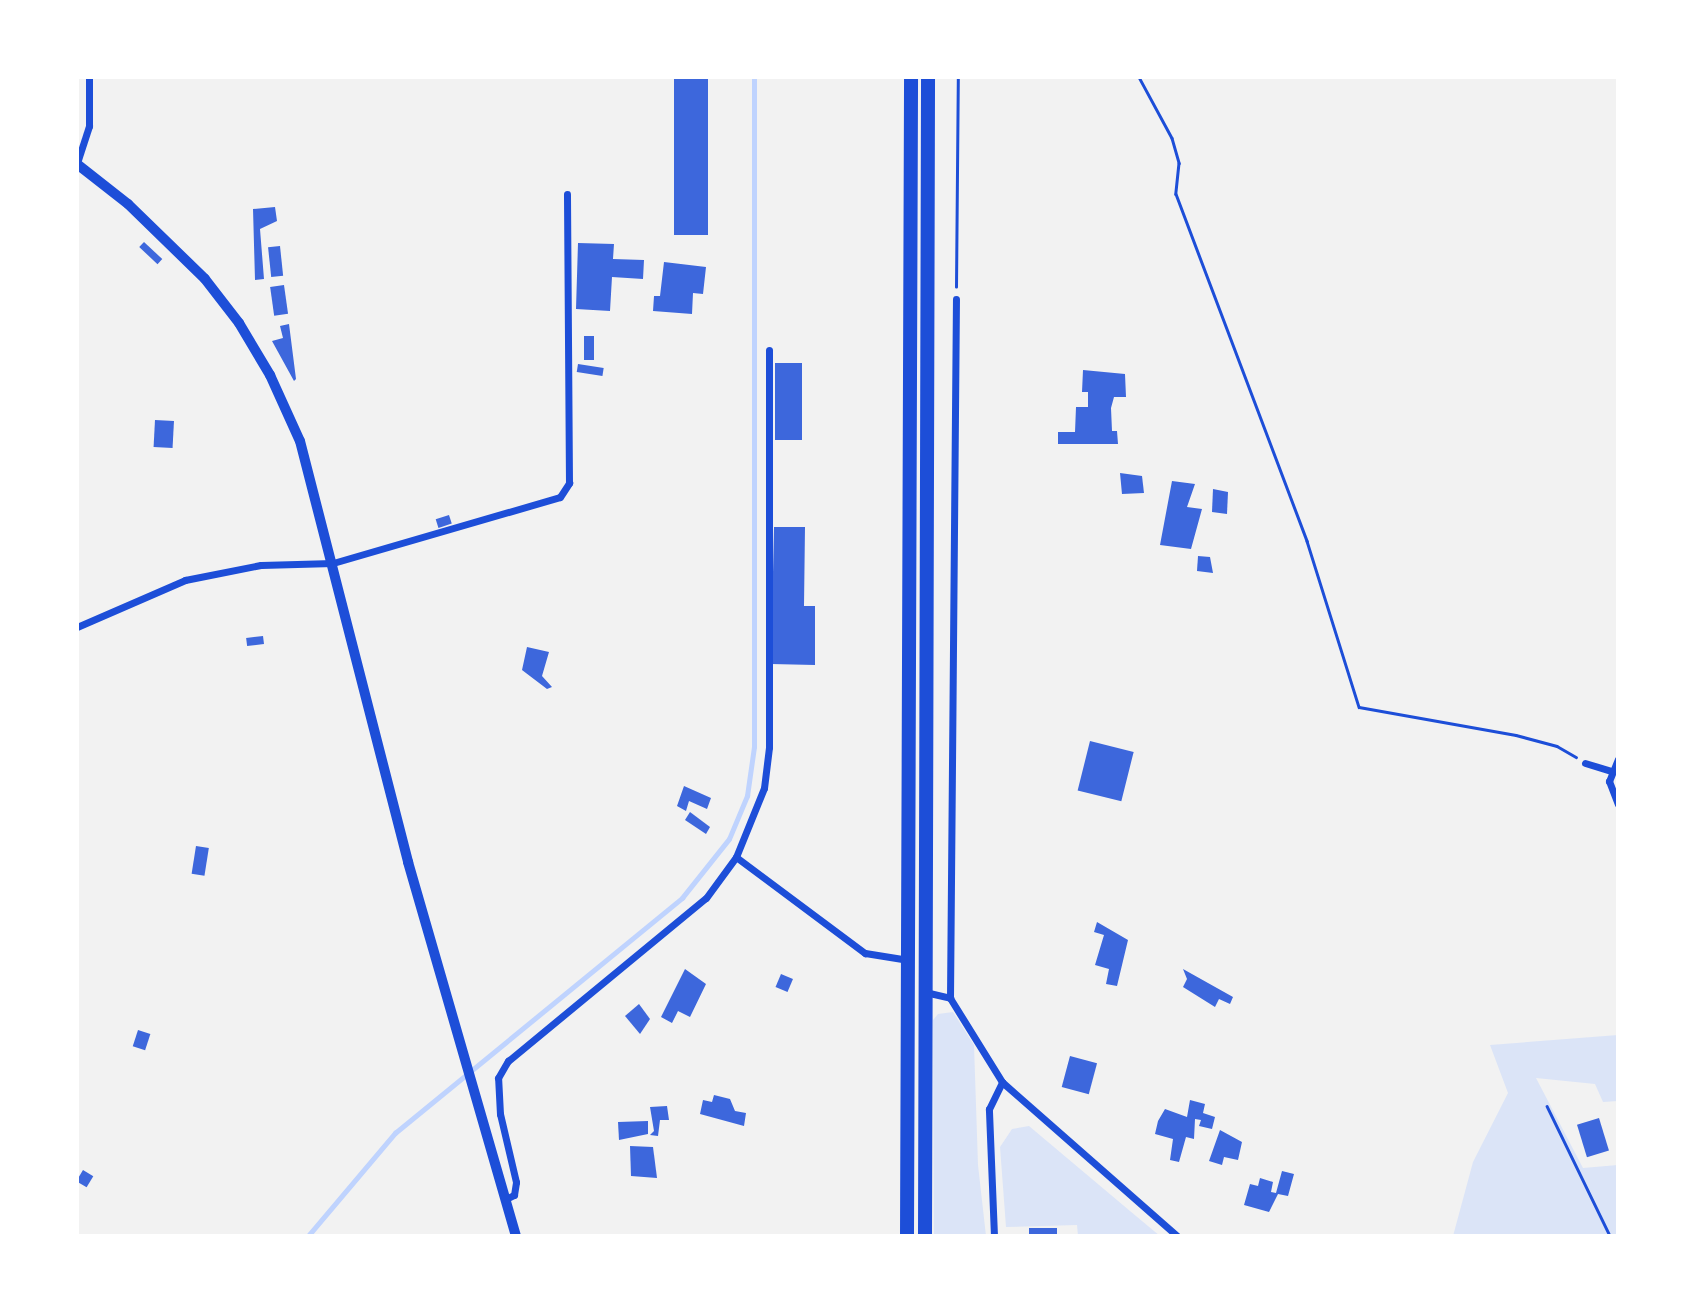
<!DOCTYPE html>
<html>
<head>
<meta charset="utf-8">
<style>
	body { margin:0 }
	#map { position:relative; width:1695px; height:1313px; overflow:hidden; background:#f2f2f2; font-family:"Fira Sans Condensed",sans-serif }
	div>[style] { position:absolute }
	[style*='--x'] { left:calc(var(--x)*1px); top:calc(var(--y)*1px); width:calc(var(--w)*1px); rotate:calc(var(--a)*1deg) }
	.green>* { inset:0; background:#dbe4f7 }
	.stream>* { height:4.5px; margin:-2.25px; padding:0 2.25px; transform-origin:2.25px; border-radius:2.25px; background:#bfd3fe }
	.building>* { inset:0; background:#3d67dc; transform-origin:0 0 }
	.path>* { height:2.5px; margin:-1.25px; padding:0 1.25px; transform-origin:1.25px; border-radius:1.25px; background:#1d4ed8 }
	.minor>* { height:7px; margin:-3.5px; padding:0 3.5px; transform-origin:3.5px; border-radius:3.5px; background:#1d4ed8 }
	.tertiary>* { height:10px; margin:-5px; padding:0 5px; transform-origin:5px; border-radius:5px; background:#1d4ed8 }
	.primary>* { height:14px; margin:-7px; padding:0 7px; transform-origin:7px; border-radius:7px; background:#1d4ed8 }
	span { translate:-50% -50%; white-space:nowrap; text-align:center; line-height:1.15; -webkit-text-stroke:5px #fff; paint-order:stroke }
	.frame { position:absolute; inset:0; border:79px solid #fff; pointer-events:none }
</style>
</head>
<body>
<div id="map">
	<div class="green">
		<div style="clip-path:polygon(953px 1012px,974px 1045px,978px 1165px,986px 1236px,934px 1236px,933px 1020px,938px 1014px)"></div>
		<div style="clip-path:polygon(1618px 1035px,1618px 1101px,1603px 1102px,1595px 1084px,1536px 1078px,1583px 1168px,1618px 1165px,1618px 1236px,1453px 1236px,1473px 1162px,1508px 1093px,1490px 1045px)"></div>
		<div style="clip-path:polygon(1029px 1126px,1130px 1211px,1160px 1236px,1078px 1236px,1077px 1225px,1006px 1227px,1000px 1147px,1012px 1129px)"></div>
	</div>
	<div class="stream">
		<div style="--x:308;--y:1236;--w:135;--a:-49.8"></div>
		<div style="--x:395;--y:1133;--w:371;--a:-39.3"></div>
		<div style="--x:682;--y:898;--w:75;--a:-51.5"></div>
		<div style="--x:729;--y:839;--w:47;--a:-67.3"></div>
		<div style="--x:747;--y:796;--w:49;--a:-81.9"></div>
		<div style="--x:754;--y:747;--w:670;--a:-90"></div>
	</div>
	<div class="building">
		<div style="left:674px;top:77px;width:34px;height:158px"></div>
		<div style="clip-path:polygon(275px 207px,277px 221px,260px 229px,264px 279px,255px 280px,253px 209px)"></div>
		<div style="left:144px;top:242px;width:25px;height:7px;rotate:43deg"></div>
		<div style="clip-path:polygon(578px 243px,614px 244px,613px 259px,644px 260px,643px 279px,612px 277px,610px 311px,576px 309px)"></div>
		<div style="left:280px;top:246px;width:30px;height:12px;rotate:84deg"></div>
		<div style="clip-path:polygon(664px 262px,706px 267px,703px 294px,693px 293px,692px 314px,653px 311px,654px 296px,660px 296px)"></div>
		<div style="left:284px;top:285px;width:29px;height:14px;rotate:82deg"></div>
		<div style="clip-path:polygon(289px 324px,296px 379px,294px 381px,272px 341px,283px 338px,280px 326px)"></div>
		<div style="left:584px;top:336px;width:10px;height:24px"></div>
		<div style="left:775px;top:363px;width:27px;height:77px"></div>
		<div style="left:578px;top:364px;width:26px;height:8px;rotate:9deg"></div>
		<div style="clip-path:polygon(1083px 370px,1125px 374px,1126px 397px,1114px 397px,1111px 408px,1112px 431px,1117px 431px,1118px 444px,1058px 444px,1058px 432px,1075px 432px,1076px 407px,1088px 407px,1088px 392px,1082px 392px)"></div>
		<div style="left:155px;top:420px;width:19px;height:27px;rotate:3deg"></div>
		<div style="clip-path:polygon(1120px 473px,1142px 476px,1144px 493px,1122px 494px)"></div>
		<div style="clip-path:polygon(1172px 481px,1195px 484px,1187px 507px,1202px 509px,1191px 549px,1160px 545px)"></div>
		<div style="clip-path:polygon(1213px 489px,1228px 492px,1227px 514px,1212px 512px)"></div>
		<div style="left:449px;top:515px;width:9px;height:14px;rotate:72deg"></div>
		<div style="clip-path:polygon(774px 527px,805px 527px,804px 606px,815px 606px,815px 665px,771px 664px)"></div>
		<div style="clip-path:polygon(1198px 556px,1210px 557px,1213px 573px,1197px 571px)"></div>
		<div style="left:263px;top:636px;width:8px;height:17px;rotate:83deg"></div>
		<div style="clip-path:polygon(527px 647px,549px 652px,542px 676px,552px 687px,547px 689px,522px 670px)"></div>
		<div style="left:1090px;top:741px;width:45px;height:51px;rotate:14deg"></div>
		<div style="clip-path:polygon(684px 786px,711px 798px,707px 809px,689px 801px,686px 811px,677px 806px)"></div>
		<div style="clip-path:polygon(690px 812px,710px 827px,706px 834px,685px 820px)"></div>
		<div style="left:196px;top:846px;width:13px;height:28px;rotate:9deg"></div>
		<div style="clip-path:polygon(1097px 922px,1128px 940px,1117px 986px,1106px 984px,1109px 969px,1095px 965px,1104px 935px,1094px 932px)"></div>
		<div style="clip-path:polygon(685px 969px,706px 984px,690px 1017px,678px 1011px,672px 1023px,661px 1017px)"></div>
		<div style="clip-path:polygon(1183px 969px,1233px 997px,1230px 1004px,1219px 999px,1215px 1007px,1183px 987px,1187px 979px)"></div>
		<div style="left:781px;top:974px;width:13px;height:14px;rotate:23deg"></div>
		<div style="clip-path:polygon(639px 1004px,650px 1019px,640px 1034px,625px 1016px)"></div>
		<div style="left:138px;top:1030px;width:13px;height:17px;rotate:18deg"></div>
		<div style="left:1070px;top:1056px;width:28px;height:32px;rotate:15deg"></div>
		<div style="clip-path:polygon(714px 1095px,730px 1099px,735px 1111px,746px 1113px,744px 1126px,700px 1114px,703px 1100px,712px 1102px)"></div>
		<div style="clip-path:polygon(1190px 1100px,1205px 1104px,1203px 1113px,1215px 1117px,1212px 1129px,1199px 1126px,1201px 1120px,1195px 1119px,1194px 1139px,1186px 1137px,1179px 1162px,1170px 1160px,1173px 1139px,1155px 1134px,1158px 1121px,1165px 1109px,1187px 1117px)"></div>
		<div style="clip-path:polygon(667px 1106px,669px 1120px,660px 1120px,658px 1136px,650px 1135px,654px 1131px,650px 1107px)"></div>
		<div style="left:1599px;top:1118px;width:34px;height:23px;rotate:73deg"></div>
		<div style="clip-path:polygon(648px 1121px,648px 1134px,619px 1140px,618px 1122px)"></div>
		<div style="clip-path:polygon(1220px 1130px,1242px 1142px,1238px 1160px,1224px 1157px,1222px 1165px,1209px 1161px)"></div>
		<div style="clip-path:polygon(630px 1146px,653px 1147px,657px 1178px,631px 1176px)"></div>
		<div style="left:83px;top:1170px;width:12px;height:13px;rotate:31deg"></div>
		<div style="clip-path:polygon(1282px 1171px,1294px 1174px,1288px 1196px,1278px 1194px,1269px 1212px,1244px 1205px,1250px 1184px,1258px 1186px,1260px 1178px,1273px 1182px,1271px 1192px,1276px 1193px)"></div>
		<div style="left:1029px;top:1228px;width:28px;height:8px"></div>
	</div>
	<div class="path">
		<div style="--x:1139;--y:77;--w:69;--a:61.6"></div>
		<div style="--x:1172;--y:138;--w:26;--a:74"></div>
		<div style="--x:1179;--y:163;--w:31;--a:96"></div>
		<div style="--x:1176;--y:194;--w:371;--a:69.3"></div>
		<div style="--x:1307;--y:541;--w:174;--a:72.6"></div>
		<div style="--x:1359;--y:707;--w:159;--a:10.1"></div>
		<div style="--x:1516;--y:735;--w:42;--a:15"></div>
		<div style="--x:1557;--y:746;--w:22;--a:30"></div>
		<div style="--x:956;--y:287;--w:210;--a:-89.5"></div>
		<div style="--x:1547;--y:1106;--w:144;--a:64.1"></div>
	</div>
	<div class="minor">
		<div style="--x:77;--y:163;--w:39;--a:-72"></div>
		<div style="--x:89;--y:126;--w:49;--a:-90"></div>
		<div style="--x:77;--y:627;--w:118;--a:-23.5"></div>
		<div style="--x:185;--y:580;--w:77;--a:-11.2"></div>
		<div style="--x:261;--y:565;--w:72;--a:-1.6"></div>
		<div style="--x:333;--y:563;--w:236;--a:-16.2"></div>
		<div style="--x:560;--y:497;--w:17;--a:-57"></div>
		<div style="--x:569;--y:483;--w:289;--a:-90.4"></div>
		<div style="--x:1618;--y:759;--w:24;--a:112"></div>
		<div style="--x:1609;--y:781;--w:25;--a:69"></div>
		<div style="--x:1585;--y:763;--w:27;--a:17"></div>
		<div style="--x:736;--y:857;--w:161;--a:36.7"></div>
		<div style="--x:865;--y:953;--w:44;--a:9.2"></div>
		<div style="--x:925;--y:992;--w:26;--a:13"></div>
		<div style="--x:950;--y:998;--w:99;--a:58.2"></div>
		<div style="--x:1002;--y:1082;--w:233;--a:41.3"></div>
		<div style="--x:950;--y:998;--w:699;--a:-89.51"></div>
		<div style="--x:506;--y:1199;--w:9;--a:-27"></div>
		<div style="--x:514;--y:1195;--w:13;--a:-81"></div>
		<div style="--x:516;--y:1182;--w:70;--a:-103.2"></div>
		<div style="--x:500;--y:1114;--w:36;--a:-93"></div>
		<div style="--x:498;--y:1078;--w:20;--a:-60"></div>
		<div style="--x:508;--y:1061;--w:256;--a:-39.5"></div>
		<div style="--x:706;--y:898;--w:51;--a:-53.8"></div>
		<div style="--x:736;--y:857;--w:74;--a:-67.9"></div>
		<div style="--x:764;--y:788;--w:41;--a:-83"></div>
		<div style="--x:769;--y:747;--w:397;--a:-90"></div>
		<div style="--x:994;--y:1236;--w:127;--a:-92.3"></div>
		<div style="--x:989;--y:1109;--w:30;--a:-64"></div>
	</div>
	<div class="tertiary">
		<div style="--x:77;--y:164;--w:65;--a:38.1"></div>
		<div style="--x:128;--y:204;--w:107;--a:44.2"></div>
		<div style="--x:205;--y:279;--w:56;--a:52.3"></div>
		<div style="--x:239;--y:323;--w:61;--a:59.2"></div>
		<div style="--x:270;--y:375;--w:72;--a:65.6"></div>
		<div style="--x:300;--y:441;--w:435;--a:75.6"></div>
		<div style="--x:408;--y:862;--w:389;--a:73.9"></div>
	</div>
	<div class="primary">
		<div style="--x:907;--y:1236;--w:1159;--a:-89.8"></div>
		<div style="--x:925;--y:1236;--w:1159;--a:-89.85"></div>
	</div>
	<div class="frame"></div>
</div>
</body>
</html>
